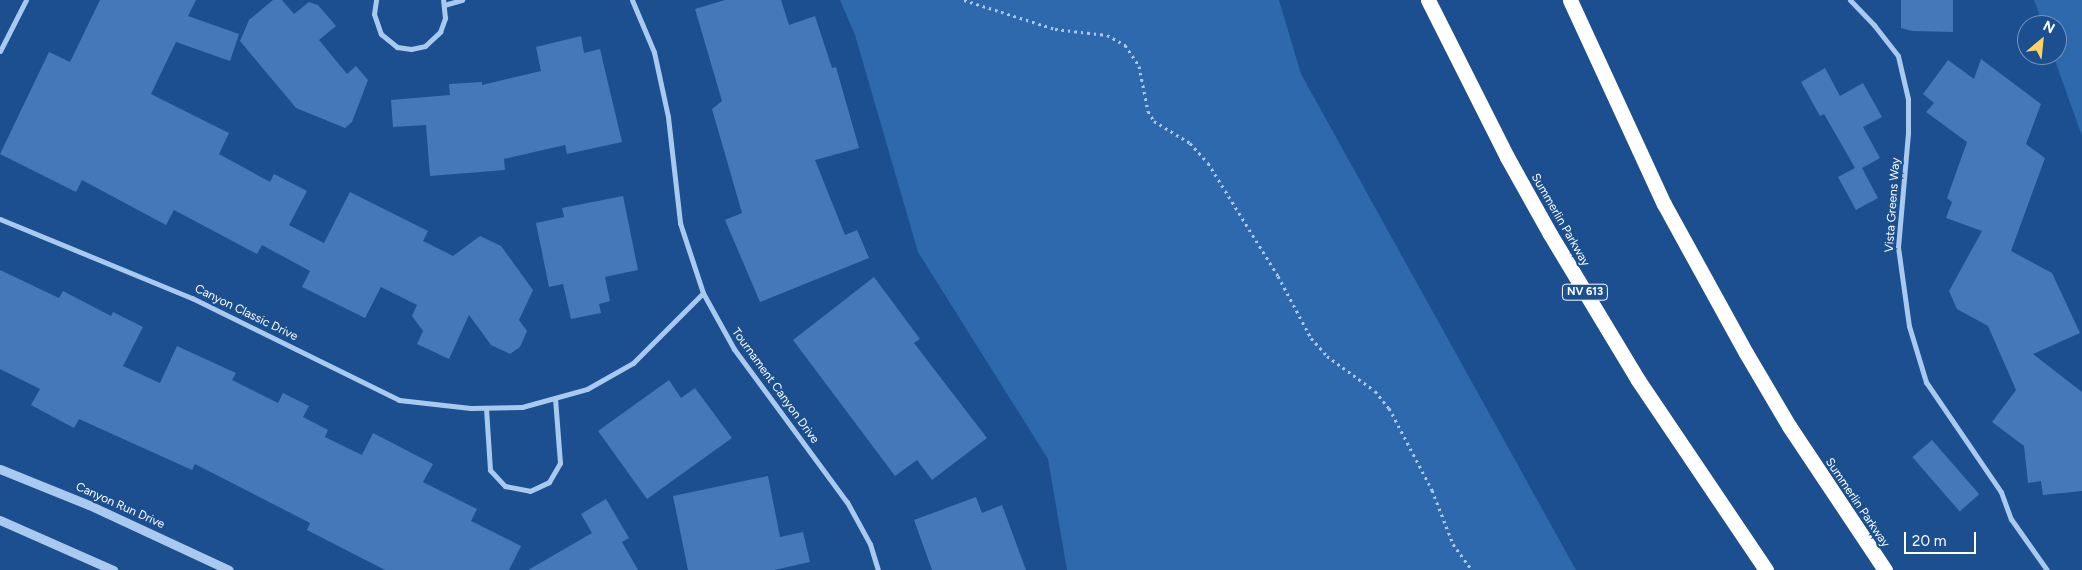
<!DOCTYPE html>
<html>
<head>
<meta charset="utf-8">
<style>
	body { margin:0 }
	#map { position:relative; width:2082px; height:570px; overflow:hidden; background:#1b4f8f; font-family:Figtree,sans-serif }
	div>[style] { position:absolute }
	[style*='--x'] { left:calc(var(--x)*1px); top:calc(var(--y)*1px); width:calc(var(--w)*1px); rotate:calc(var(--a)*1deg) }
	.green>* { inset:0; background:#2e69ad }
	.building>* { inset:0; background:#4478b7; transform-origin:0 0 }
	.path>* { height:3px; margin-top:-1.5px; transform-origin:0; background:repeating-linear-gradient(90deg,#a9c9ee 0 2.5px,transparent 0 6.5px) }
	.minor>* { height:5px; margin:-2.5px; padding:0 2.5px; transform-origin:2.5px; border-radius:2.5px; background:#a9c9ee }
	.tertiary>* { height:9px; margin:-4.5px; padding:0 4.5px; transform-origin:4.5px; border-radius:4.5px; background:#a9c9ee }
	.motorway>* { height:15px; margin:-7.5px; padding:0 7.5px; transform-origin:7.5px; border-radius:7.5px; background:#fff }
	span { translate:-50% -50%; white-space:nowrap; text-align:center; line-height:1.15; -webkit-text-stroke:4.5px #1b4f8f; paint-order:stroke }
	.shield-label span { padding:1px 4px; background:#1b4f8f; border:1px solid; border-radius:4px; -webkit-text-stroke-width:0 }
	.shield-label { font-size:11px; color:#fff; font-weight:700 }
	.street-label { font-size:12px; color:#fff }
	.north { position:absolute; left:2017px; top:15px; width:50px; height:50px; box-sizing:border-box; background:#1b4f8f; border:1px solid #7695bc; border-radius:50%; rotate:28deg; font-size:14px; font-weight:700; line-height:20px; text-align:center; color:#fff }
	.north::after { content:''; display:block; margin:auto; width:18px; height:22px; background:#ffd166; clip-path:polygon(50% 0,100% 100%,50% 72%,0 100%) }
	.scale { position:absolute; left:1904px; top:532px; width:72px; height:22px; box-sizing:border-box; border:2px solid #fff; border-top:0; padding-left:6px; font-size:15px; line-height:18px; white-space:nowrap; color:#fff; -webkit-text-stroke:4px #1b4f8f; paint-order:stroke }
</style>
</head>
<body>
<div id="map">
	<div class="green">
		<div style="clip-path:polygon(840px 0,1279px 0,1301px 74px,1576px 570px,1067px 570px,1048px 459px,918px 252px,855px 35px)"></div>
		<div style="clip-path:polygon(2034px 0,2082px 0,2082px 136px,2053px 55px,2057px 55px,2057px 25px,2043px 25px)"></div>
	</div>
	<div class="building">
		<div style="clip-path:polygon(100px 0,196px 0,188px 16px,239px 34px,230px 61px,176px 42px,151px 94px,229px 133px,219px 154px,270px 182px,274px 174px,307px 191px,289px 225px,324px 243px,350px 192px,428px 231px,423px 241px,453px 256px,480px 236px,501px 246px,533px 290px,519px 320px,527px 331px,520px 347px,510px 354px,491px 345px,469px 315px,449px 359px,417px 344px,423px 331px,412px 316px,417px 305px,381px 287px,365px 318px,302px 287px,310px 271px,262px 245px,257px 254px,174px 210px,166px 225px,82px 180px,76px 192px,0 154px,49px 52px,70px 62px)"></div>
		<div style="clip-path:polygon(273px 0,282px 0,294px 14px,309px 2px,318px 5px,336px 26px,319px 40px,347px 74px,356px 66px,368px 80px,352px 122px,345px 128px,296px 108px,240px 41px,249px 20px)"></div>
		<div style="clip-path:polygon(725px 0,781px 0,789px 25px,815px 16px,832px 68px,836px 67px,859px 148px,815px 160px,845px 235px,857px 230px,869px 258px,760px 302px,725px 220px,742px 213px,712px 109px,722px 101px,695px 9px)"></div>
		<div style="clip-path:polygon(1901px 0,1953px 0,1953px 32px,1912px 31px,1901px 28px)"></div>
		<div style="clip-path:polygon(581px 36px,584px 53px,600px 49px,622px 142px,567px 154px,565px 145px,504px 159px,505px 170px,430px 176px,426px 125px,393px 127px,391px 100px,450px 95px,449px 84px,482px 82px,482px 85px,541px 71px,536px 47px)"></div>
		<div style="clip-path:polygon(1981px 59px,2041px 104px,2026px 144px,2045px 158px,2011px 251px,2052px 273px,2080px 333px,2033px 354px,2082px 392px,2082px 491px,2043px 495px,2041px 481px,2028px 483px,2024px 446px,1992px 422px,2016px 390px,1988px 326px,1957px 309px,1949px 291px,1982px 231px,1946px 218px,1952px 202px,1947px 198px,1967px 142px,1926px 112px,1934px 103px,1923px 94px,1948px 60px,1974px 79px)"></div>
		<div style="clip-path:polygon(1825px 68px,1840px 96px,1863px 83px,1882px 117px,1863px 127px,1880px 158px,1862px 168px,1878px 198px,1856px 210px,1838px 177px,1855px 168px,1824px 114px,1820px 116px,1801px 82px)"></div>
		<div style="clip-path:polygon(623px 196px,638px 270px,605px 277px,610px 301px,599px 304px,601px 313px,571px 319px,563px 284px,549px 287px,536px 223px,564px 217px,562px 208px)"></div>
		<div style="clip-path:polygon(0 270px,59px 298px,63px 291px,111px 316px,113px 312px,143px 327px,123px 366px,160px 383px,177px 346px,236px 373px,232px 380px,278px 403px,283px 393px,309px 406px,303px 417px,328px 430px,325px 437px,362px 455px,373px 433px,433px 464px,423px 482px,477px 509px,471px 521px,521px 546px,509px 570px,385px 570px,307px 530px,310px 523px,195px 464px,192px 470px,79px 419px,74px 428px,31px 405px,40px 389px,0 369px)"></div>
		<div style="clip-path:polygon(874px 277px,920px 339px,914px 343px,987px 438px,932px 480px,917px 460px,895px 476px,793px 340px)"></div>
		<div style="clip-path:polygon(669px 380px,681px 398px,695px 388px,732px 438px,647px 499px,598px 431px)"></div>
		<div style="left:1932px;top:440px;width:72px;height:26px;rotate:49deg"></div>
		<div style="clip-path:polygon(768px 476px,780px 537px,803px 532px,810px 562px,774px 570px,688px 570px,673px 496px)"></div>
		<div style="clip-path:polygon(976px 497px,982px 513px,1002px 505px,1026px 570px,932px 570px,914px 520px)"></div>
		<div style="clip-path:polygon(606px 499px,629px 538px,622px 542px,638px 570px,528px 570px,592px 533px,581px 514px)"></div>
	</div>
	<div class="path">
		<div style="--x:964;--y:0;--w:96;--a:17.7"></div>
		<div style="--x:1055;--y:29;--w:52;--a:6.6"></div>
		<div style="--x:1107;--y:35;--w:21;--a:29"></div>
		<div style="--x:1125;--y:45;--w:25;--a:56"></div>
		<div style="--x:1139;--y:66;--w:46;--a:78.7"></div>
		<div style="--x:1148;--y:111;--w:12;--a:59"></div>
		<div style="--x:1154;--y:121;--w:42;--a:31.4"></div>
		<div style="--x:1190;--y:143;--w:27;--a:48"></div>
		<div style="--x:1208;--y:163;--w:133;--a:58.2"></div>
		<div style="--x:1278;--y:276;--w:70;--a:62"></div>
		<div style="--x:1311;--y:338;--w:24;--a:48"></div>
		<div style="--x:1327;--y:356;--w:59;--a:36.1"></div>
		<div style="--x:1375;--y:391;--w:22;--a:51"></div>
		<div style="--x:1389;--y:408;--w:93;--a:62.3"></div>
		<div style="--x:1432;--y:490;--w:58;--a:68.7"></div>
		<div style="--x:1453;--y:544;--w:32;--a:54"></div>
	</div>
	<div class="minor">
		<div style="--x:376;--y:0;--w:14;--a:98"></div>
		<div style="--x:374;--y:14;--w:21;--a:71"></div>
		<div style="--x:381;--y:34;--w:21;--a:39"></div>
		<div style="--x:397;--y:47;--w:14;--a:8"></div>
		<div style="--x:411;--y:49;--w:14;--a:-12"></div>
		<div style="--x:425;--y:46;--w:21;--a:-43"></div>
		<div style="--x:440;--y:32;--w:15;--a:-70"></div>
		<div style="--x:445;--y:18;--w:18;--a:-96"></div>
		<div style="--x:632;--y:0;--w:56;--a:67.1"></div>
		<div style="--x:654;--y:52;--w:66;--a:77.8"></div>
		<div style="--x:668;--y:117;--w:107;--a:83.5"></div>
		<div style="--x:680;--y:223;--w:74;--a:71.8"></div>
		<div style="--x:703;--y:293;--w:64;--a:61"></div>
		<div style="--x:734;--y:349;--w:190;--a:53.6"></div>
		<div style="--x:847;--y:502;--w:48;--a:61.3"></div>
		<div style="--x:870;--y:544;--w:27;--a:73"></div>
		<div style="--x:1850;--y:0;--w:35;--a:46"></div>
		<div style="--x:1874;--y:25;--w:39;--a:52"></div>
		<div style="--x:1898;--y:56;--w:44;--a:76.9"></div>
		<div style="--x:1908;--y:99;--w:34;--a:90"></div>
		<div style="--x:1908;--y:133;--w:114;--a:95"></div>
		<div style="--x:1898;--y:247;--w:80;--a:82.1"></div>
		<div style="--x:1909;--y:326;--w:59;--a:73.1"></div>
		<div style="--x:1926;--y:382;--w:133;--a:55.7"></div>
		<div style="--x:2001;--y:492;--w:29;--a:70"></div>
		<div style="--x:2011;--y:519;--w:62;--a:54.8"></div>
		<div style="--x:444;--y:5;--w:19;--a:-16"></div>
		<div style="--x:0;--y:51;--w:57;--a:-63"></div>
		<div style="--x:0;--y:219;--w:208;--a:22.4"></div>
		<div style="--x:192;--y:298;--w:231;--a:26.2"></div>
		<div style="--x:399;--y:400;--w:72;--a:6.3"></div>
		<div style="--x:471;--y:408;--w:51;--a:-1.1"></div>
		<div style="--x:522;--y:407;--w:67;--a:-15.5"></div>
		<div style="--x:587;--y:389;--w:53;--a:-29.5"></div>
		<div style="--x:633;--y:363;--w:99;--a:-45"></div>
		<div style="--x:486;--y:408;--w:62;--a:86.3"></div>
		<div style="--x:490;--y:470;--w:22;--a:47"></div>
		<div style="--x:505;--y:486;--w:25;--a:11"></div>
		<div style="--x:530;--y:491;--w:21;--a:-25"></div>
		<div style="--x:549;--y:482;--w:22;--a:-60"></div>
		<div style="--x:560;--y:463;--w:65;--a:-94.4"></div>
	</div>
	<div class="tertiary">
		<div style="--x:0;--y:469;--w:96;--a:22"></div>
		<div style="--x:89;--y:505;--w:154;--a:24.9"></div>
		<div style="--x:0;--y:520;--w:124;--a:23.9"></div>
	</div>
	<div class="motorway">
		<div style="--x:1428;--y:0;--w:176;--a:63.3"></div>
		<div style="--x:1507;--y:157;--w:88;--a:60.8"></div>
		<div style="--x:1550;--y:234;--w:170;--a:58.9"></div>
		<div style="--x:1638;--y:380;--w:229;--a:56"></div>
		<div style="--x:1570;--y:0;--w:225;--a:65.3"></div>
		<div style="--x:1664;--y:204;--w:170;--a:61.2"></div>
		<div style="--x:1746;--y:353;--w:85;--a:59.5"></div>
		<div style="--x:1789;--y:426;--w:173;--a:56.3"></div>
	</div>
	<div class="shield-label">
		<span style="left:1585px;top:292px">NV 613</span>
	</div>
	<div class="street-label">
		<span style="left:1893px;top:205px;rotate:-86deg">Vista Greens Way</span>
		<span style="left:1560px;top:220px;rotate:60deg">Summerlin Parkway</span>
		<span style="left:246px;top:313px;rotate:26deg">Canyon Classic Drive</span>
		<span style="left:775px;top:386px;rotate:54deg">Tournament Canyon Drive</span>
		<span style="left:1857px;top:503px;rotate:56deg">Summerlin Parkway</span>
		<span style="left:120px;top:506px;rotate:24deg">Canyon Run Drive</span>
	</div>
	<div class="north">N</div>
	<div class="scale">20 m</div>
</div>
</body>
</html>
